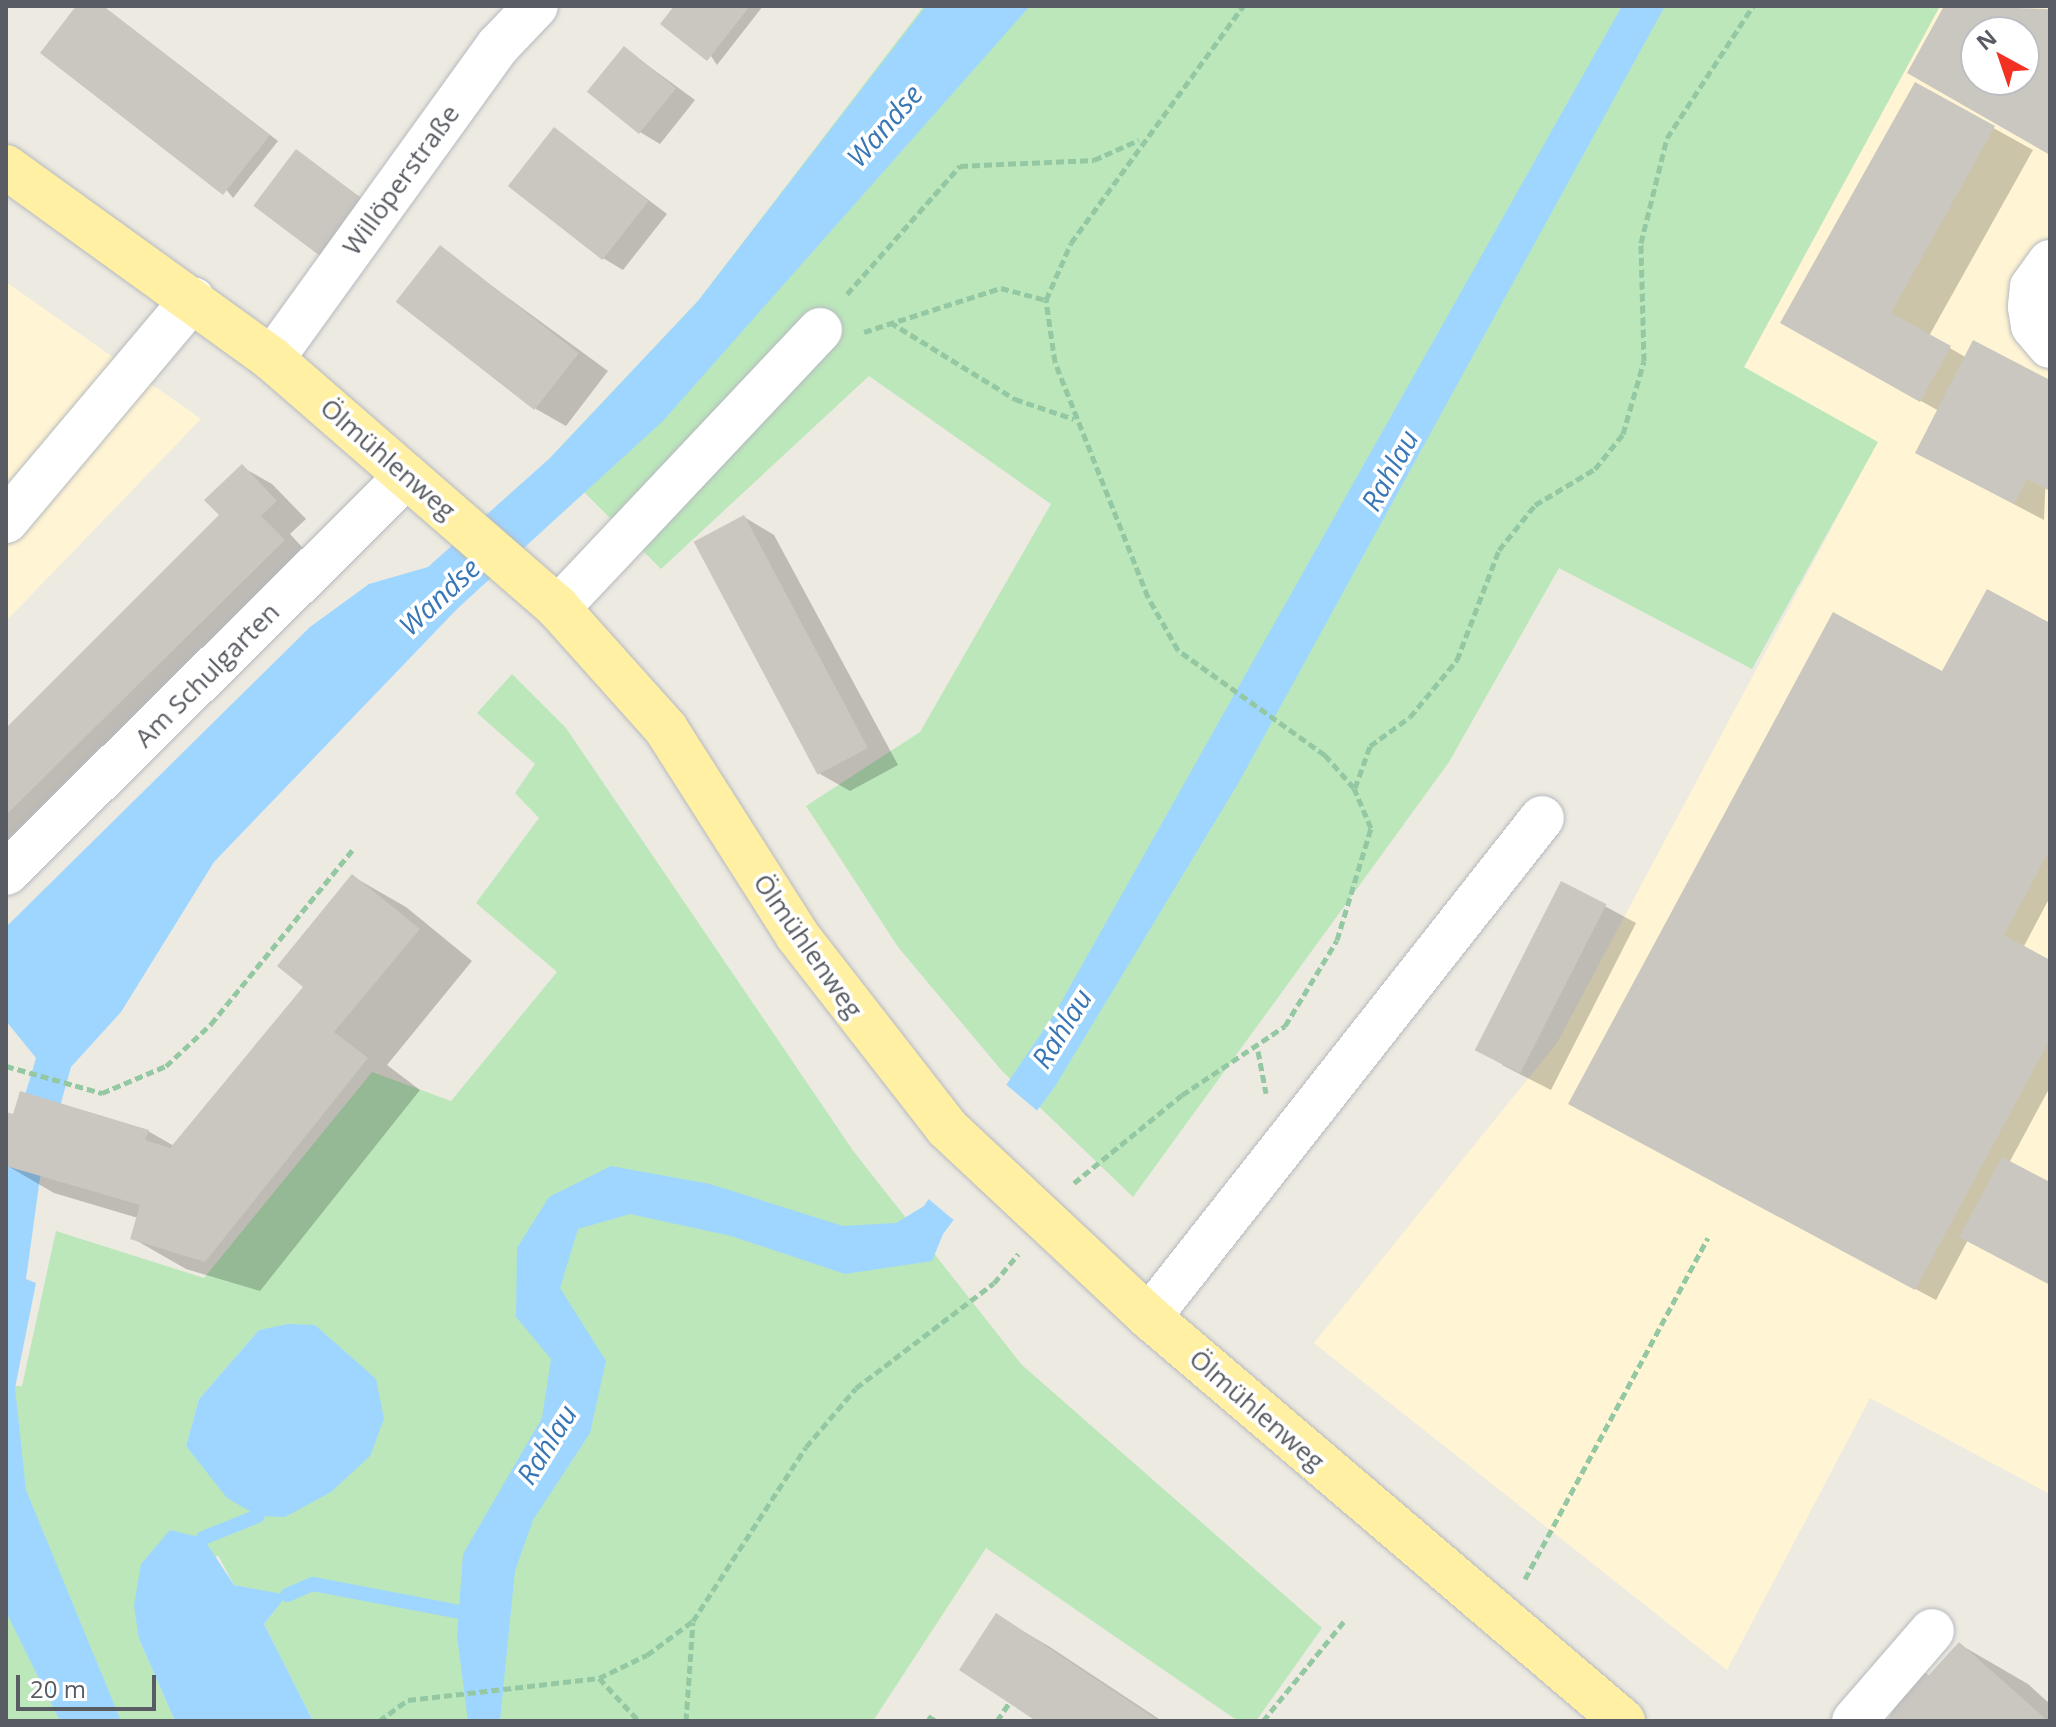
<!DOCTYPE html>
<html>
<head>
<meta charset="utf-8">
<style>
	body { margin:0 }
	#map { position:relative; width:2056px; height:1727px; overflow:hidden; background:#edeae1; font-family:"Open Sans",sans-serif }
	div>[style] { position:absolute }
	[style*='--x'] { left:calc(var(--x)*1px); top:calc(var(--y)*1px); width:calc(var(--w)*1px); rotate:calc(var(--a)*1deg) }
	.commercial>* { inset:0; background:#fff5d4 }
	.green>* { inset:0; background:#bbe7bb }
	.water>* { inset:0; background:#9fd6ff }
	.pier>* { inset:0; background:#edeae1 }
	.shadow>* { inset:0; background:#0003 }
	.stream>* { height:14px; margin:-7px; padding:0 7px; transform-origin:7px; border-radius:7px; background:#9fd6ff }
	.building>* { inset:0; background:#cac7c0; transform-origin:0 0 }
	.path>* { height:5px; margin-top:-2.5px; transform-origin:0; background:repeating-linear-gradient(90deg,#94c8a3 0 8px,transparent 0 12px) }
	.roads { filter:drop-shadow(0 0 2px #b6b9be) drop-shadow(0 0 2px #b6b9be) }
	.minor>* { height:44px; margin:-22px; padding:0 22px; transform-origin:22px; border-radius:22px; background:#fff }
	.major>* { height:44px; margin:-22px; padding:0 22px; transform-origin:22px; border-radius:22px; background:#fff0a4 }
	span { translate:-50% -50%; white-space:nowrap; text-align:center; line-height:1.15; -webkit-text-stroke:7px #fff; paint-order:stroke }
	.street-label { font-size:26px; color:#595d63 }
	.water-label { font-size:28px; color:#3876b6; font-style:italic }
	.frame { position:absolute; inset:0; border:8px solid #595d63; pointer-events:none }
	.north { position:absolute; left:1960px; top:16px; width:80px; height:80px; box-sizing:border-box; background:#fff; border:2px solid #bdbec1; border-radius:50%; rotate:320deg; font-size:22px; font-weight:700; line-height:32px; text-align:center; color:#595d63 }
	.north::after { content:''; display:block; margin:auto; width:28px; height:36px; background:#f23122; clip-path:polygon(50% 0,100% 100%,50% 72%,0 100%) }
	.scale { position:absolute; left:16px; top:1675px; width:140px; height:36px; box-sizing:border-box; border:4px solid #595d63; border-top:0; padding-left:10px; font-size:24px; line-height:28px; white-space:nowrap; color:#595d63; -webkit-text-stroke:6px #fff; paint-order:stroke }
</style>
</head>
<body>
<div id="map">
	<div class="commercial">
		<div style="clip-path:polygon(evenodd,1940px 6px,2050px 6px,2050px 1494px,1870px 1398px,1727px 1670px,1314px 1343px,1557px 1043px,1877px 443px,1744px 368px,1940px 6px,1976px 32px,2024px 32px,2024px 80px,1976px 80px,1976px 32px)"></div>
		<div style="clip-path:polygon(6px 282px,201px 419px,6px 621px)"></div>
	</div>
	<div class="green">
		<div style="clip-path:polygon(924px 6px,1940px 6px,1744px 367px,1878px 442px,1752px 669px,1559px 568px,1449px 762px,1133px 1197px,1002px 1071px,898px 947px,806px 806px,920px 732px,1051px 504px,869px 376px,661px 569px,550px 458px,698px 301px)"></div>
		<div style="clip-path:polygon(evenodd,512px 674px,566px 728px,854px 1152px,1022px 1365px,1322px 1628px,1256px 1721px,1238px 1721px,986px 1548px,873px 1721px,313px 1721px,264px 1624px,286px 1596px,234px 1585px,218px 1555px,139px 1639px,175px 1721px,6px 1721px,6px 1386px,22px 1386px,56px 1231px,204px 1278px,372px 1072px,451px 1101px,557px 972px,476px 903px,539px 818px,515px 793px,535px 764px,477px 713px,512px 674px,315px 1325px,345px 1355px,207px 1471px,186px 1446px,199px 1399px,259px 1330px,315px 1325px)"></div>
	</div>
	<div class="water">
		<div style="clip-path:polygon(926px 6px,1030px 6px,663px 421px,458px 608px,214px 862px,121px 1012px,71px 1067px,40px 1178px,26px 1279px,36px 1283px,15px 1388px,26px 1490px,121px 1721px,60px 1721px,6px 1612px,6px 1159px,36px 1058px,6px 1021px,7px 926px,310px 627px,369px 584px,428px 567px,550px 458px,698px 301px)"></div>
		<div style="clip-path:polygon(1622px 6px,1665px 6px,1239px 782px,1054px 1088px,943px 1234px,932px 1261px,845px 1274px,731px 1236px,630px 1214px,578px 1229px,560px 1288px,606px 1361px,590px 1433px,533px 1520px,515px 1571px,500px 1721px,468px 1721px,457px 1636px,463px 1554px,542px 1418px,551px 1359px,516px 1317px,517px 1248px,549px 1197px,611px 1166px,710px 1184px,843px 1226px,896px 1223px,924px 1206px,1055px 1013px)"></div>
		<div style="clip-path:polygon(288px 1324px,315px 1325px,376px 1379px,384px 1419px,370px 1456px,331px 1492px,285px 1517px,258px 1516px,227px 1498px,186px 1446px,199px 1399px,259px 1330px)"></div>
		<div style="clip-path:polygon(170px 1530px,203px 1538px,234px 1585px,287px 1595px,264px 1624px,313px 1721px,175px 1721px,139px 1639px,134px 1606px,141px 1564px)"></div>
	</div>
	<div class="pier">
		<div style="clip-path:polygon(1003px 1082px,1040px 1113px,956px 1222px,925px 1196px)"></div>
	</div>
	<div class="shadow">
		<div style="clip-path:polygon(79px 6px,103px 6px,278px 141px,233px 198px)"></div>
		<div style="clip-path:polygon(677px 6px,763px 6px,717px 65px)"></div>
		<div style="clip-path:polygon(evenodd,1947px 6px,2050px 11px,2050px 152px,1910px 72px,1947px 6px,1976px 32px,2024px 32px,2024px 80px,1976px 80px,1976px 32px)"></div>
		<div style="clip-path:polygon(624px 48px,695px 100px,660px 144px,640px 132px)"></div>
		<div style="clip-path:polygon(1916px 85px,2033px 150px,1929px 336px,1967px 358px,2050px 382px,2044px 520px,1947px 469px,1939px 411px,1821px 345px)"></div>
		<div style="clip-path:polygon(555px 129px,667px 214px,623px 270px,603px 258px)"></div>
		<div style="clip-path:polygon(296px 151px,382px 213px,320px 255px)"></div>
		<div style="clip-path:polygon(440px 248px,608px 371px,566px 426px,536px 409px)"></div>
		<div style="clip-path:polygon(242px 467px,272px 484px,306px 519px,290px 534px,313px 559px,6px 848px,6px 730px,222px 515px)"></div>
		<div style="clip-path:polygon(744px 517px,774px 535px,898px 765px,850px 791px,820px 774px)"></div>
		<div style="clip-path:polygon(2050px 626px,2050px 897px,2023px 948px,2050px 962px,2050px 1087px,2009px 1163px,2050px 1185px,2050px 1283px,1968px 1240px,1936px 1300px,1591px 1115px,1943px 674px)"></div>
		<div style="clip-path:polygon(352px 876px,406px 907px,472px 961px,387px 1065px,420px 1090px,260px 1291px,186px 1269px,132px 1238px,138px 1218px,54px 1193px,6px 1165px,6px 1114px,148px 1131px,174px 1146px,306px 987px)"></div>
		<div style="clip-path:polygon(1562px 883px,1636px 923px,1551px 1090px,1502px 1065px)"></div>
		<div style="clip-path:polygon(997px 1616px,1050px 1647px,1162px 1721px,1040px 1721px)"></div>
		<div style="clip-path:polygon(1959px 1644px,2028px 1684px,2050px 1704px,2050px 1721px,1890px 1721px,1920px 1670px,1930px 1676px)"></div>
	</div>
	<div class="stream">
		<div style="--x:203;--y:1538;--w:59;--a:-21.8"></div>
		<div style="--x:287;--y:1595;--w:28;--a:-23"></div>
		<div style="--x:313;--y:1584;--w:165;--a:10.8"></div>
	</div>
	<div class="building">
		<div style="clip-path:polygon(76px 6px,103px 6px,270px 135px,223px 195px,40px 53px)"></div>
		<div style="clip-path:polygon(674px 6px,750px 6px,707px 61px,660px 24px)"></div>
		<div style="clip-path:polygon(evenodd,1944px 6px,2050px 9px,2050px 155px,1907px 73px,1944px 6px,1976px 32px,2024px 32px,2024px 80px,1976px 80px,1976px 32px)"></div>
		<div style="left:624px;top:46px;width:67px;height:59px;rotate:39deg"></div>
		<div style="clip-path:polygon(1915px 82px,1995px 126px,1891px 313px,1951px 346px,1920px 402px,1780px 323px)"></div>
		<div style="left:554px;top:127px;width:120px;height:75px;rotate:38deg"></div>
		<div style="left:296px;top:149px;width:84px;height:71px;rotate:37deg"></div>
		<div style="left:440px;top:245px;width:176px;height:72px;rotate:38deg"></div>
		<div style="clip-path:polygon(1973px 340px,2050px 380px,2050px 491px,2027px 479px,2014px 504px,1915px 453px)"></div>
		<div style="clip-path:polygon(242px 464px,277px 501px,261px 516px,285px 540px,6px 815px,6px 728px,219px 515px,204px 500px)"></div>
		<div style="left:744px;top:515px;width:264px;height:57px;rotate:62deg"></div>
		<div style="clip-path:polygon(1987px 589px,2050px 623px,2050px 849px,2004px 935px,2050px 960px,2050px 1039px,1915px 1290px,1568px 1104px,1833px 612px,1942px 671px)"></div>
		<div style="clip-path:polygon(352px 874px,420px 929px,334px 1032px,368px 1058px,205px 1262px,130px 1239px,140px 1205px,6px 1166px,6px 1112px,13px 1114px,20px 1091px,149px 1130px,145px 1140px,170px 1148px,303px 987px,277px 966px)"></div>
		<div style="left:1561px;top:881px;width:51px;height:190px;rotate:27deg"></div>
		<div style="clip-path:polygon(2002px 1157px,2050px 1182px,2050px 1285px,1959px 1237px)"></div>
		<div style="clip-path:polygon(996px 1613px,1159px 1721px,1036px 1721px,959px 1670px)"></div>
		<div style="clip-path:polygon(1959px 1642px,2048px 1721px,1887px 1721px,1919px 1668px,1928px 1676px)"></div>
	</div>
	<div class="path">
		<div style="--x:847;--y:294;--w:171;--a:-48.6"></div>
		<div style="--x:960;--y:166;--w:134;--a:-2.6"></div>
		<div style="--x:1094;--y:160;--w:49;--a:-24"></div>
		<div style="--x:890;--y:322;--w:147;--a:31.6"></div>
		<div style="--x:1015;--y:399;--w:62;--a:18.7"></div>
		<div style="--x:864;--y:332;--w:144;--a:-17.8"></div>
		<div style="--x:1001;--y:288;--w:47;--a:14.9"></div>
		<div style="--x:1355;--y:788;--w:45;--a:-70.3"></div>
		<div style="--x:1370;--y:746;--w:49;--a:-35.9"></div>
		<div style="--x:1410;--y:717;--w:74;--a:-50.5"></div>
		<div style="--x:1457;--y:660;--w:118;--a:-69.1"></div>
		<div style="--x:1499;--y:550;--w:58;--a:-51.3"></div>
		<div style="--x:1535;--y:505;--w:70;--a:-31"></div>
		<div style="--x:1595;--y:469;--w:45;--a:-51.3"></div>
		<div style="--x:1623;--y:434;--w:76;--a:-74"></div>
		<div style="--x:1644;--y:361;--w:118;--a:-91.5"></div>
		<div style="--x:1641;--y:243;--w:108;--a:-76.1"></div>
		<div style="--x:1667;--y:138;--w:158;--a:-56.9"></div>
		<div style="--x:1258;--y:1051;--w:43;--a:79.2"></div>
		<div style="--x:6;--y:1066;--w:100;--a:15.7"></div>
		<div style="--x:102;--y:1093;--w:69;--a:-22.9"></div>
		<div style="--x:166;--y:1066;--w:62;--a:-43"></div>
		<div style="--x:211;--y:1024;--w:225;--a:-50.9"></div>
		<div style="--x:1074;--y:1183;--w:139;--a:-39.2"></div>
		<div style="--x:1182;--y:1095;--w:124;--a:-33.8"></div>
		<div style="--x:1285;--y:1026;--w:100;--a:-58.8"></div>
		<div style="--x:1337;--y:940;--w:117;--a:-73.1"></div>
		<div style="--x:1371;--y:828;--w:43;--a:-113"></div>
		<div style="--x:1354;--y:788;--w:44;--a:-131.3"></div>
		<div style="--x:1325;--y:755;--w:181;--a:-144.5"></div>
		<div style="--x:1178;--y:650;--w:61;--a:-119.5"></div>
		<div style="--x:1148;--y:597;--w:253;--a:-111.6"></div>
		<div style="--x:1055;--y:362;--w:63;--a:-98.3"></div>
		<div style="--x:1046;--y:300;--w:62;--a:-66.3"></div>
		<div style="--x:1071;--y:243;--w:293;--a:-54"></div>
		<div style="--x:1525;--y:1579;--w:387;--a:-61.8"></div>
		<div style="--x:599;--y:1678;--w:59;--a:47.1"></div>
		<div style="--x:928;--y:1716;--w:9;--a:32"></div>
		<div style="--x:379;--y:1721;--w:36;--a:-36"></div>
		<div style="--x:408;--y:1700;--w:192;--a:-6.6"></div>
		<div style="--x:599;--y:1678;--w:53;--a:-25.6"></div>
		<div style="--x:647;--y:1655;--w:57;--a:-36.5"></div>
		<div style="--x:693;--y:1621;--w:207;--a:-57"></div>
		<div style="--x:806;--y:1447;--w:77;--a:-49.7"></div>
		<div style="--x:856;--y:1388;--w:173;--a:-37.3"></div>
		<div style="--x:994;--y:1283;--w:38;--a:-50"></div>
		<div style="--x:686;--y:1721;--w:99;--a:-86"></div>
		<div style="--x:997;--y:1721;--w:22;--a:-56"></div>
		<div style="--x:1263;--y:1721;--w:130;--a:-50.9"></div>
	</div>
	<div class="roads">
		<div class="minor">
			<div style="--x:2050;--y:262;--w:31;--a:126"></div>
			<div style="--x:2032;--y:287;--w:20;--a:96"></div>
			<div style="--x:2030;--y:307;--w:19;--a:81"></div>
			<div style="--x:2033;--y:326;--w:26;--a:50"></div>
			<div style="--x:272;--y:359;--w:386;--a:-54.2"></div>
			<div style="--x:498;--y:46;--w:55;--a:-46.5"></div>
			<div style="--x:6;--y:521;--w:290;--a:-49.9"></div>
			<div style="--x:558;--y:608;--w:382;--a:-46.7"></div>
			<div style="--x:6;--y:873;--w:564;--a:-44.71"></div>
			<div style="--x:1149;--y:1317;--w:635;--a:-51.78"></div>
			<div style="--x:1854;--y:1721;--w:119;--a:-49.1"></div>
		</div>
		<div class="major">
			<div style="--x:6;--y:167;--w:328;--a:35.8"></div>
			<div style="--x:272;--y:359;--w:379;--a:41"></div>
			<div style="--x:558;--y:608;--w:162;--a:48.2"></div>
			<div style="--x:666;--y:729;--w:244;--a:57.5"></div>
			<div style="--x:797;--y:935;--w:244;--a:52.1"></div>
			<div style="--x:947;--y:1128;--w:277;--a:43.1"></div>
			<div style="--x:1149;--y:1317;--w:623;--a:40.44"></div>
		</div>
	</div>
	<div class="street-label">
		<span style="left:401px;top:180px;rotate:-54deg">Willöperstraße</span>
		<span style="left:388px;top:459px;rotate:41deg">Ölmühlenweg</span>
		<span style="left:207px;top:675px;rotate:-45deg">Am Schulgarten</span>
		<span style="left:808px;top:946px;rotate:55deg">Ölmühlenweg</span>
		<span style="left:1257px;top:1410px;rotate:41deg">Ölmühlenweg</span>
	</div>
	<div class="water-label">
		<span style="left:884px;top:125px;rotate:-49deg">Wandse</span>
		<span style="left:1389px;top:470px;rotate:-61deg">Rahlau</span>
		<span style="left:439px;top:596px;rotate:-43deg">Wandse</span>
		<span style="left:1061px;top:1028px;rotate:-58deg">Rahlau</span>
		<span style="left:546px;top:1444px;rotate:-58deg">Rahlau</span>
	</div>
	<div class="frame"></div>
	<div class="north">N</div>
	<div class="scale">20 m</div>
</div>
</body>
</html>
